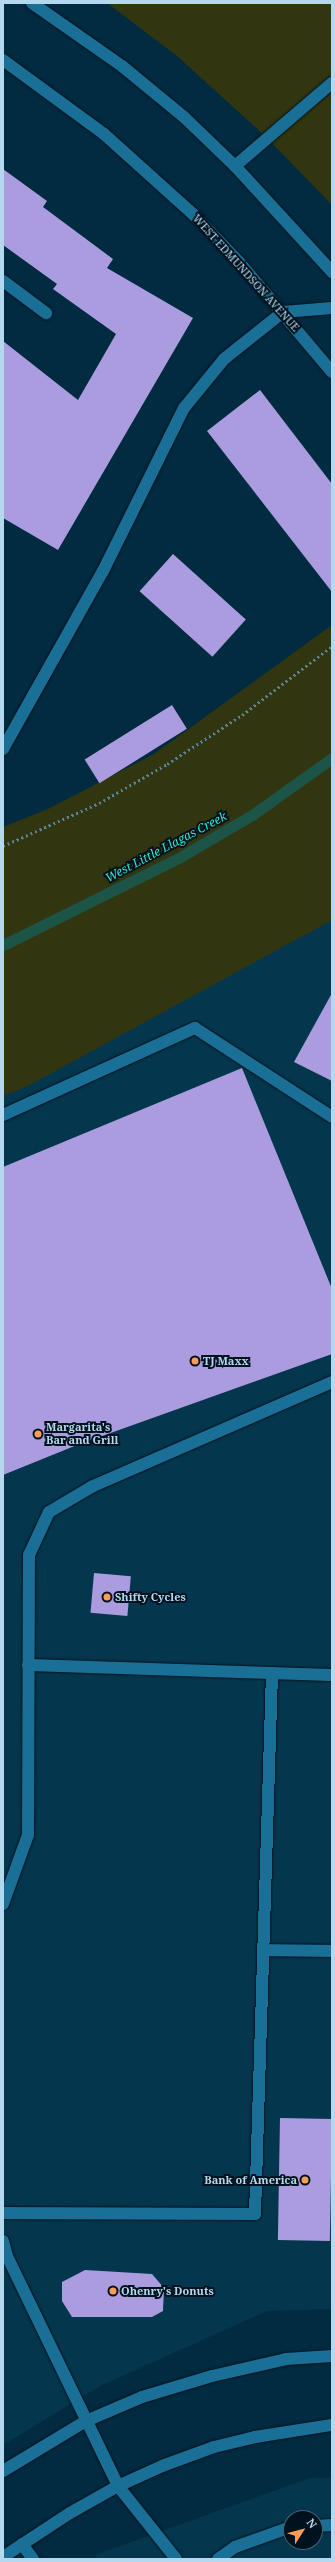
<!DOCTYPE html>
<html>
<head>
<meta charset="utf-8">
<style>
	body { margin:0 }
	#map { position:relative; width:335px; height:2562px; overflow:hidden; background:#002b40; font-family:"Noto Serif",serif }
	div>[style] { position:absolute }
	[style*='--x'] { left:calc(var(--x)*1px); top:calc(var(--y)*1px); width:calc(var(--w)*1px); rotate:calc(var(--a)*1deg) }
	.built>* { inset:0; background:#04374e }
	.green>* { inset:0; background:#313510 }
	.stream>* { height:11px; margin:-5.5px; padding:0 5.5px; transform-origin:5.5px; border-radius:5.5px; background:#1c5547 }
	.building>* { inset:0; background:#ab9bdf; transform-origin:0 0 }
	.path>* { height:2.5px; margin-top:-1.25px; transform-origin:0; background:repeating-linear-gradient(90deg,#5b8298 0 2px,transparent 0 5px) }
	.roads { filter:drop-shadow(0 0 1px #00121e) drop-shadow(0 0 1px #00121e) }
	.service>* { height:12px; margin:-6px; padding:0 6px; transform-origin:6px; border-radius:6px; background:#1a6f96 }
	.tertiary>* { height:12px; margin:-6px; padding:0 6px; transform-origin:6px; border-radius:6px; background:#1a6f96 }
	.dots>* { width:11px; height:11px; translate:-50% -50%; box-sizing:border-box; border:2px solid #00121e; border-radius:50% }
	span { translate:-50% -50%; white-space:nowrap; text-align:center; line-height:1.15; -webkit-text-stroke:4px #00121e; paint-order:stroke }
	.street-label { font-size:11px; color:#b4d8ee }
	.poi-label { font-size:11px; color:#b4d8ee; font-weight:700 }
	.left { translate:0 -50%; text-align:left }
	.right { translate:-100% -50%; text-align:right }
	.water-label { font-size:12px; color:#2feac4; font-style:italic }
	.frame { position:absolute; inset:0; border:4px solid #b4d8ee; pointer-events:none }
	.north { position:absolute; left:283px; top:2510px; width:40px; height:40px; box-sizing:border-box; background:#00121e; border:1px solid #486171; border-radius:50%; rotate:54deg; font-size:11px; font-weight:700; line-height:16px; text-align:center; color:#b4d8ee }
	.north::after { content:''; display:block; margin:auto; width:14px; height:18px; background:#fd9c56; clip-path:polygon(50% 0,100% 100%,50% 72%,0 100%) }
</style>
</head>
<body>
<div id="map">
	<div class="built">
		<div style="clip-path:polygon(332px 876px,332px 2309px,267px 2311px,100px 2386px,3px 2445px,3px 1094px)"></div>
		<div style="clip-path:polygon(evenodd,310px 2478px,332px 2478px,332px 2559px,98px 2559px,95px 2555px,310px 2478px,291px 2518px,315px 2518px,315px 2542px,291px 2542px,291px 2518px)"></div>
	</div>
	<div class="green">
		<div style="clip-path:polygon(107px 3px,332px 3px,332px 205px,264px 135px,177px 56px)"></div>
		<div style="clip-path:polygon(332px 625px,332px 920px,28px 1086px,3px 1096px,3px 827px,48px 809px,154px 754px)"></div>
	</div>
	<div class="stream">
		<div style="--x:3;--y:945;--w:200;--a:-26.4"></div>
		<div style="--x:182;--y:856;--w:81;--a:-30.4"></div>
		<div style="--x:252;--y:815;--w:98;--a:-35.5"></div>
	</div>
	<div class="building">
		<div style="clip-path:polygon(3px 169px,47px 201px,43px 207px,113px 259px,107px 268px,193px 318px,58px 550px,3px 518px,3px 341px,78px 400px,116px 334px,53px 289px,57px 284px,3px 245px)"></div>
		<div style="clip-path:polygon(260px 390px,332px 484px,332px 592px,207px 431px)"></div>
		<div style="left:173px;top:554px;width:98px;height:50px;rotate:42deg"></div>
		<div style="left:172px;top:705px;width:28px;height:103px;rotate:58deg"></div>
		<div style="clip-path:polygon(332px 993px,332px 1081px,294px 1062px)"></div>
		<div style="clip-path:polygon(242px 1068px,332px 1289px,332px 1354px,77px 1445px,3px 1475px,3px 1167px)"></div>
		<div style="left:94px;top:1573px;width:37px;height:40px;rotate:5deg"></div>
		<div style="left:280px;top:2118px;width:52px;height:122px;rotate:1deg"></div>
		<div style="clip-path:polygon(85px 2270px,152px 2274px,164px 2288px,163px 2311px,152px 2317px,72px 2317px,62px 2301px,62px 2282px)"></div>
	</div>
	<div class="path">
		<div style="--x:3;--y:846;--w:105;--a:-24.1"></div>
		<div style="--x:99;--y:803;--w:78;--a:-29.8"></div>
		<div style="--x:167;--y:764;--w:90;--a:-33.2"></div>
		<div style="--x:242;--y:715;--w:113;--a:-37.5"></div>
	</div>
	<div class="roads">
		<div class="service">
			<div style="--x:235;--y:166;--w:128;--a:-40.6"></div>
			<div style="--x:3;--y:281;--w:54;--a:36.7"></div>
			<div style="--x:3;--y:749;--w:204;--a:-60.7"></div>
			<div style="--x:103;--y:571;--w:182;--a:-63.6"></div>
			<div style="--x:184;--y:408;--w:63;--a:-50.8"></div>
			<div style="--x:224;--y:359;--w:75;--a:-38.5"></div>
			<div style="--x:283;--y:312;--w:49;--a:-4.7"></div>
			<div style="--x:3;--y:1115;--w:211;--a:-24.4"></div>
			<div style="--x:195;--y:1028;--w:163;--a:33"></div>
			<div style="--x:28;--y:1665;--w:304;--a:1.9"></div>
			<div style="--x:3;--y:1904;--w:73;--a:-70.1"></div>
			<div style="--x:28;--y:1835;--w:280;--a:-89.8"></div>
			<div style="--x:29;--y:1555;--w:47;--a:-65.1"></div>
			<div style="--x:49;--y:1512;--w:51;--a:-30.6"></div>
			<div style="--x:93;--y:1486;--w:261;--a:-23.5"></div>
			<div style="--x:263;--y:1950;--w:69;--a:0.8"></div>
			<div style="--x:3;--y:2213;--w:252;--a:0.2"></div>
			<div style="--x:255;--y:2214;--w:541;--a:-88.2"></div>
			<div style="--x:3;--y:2241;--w:16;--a:75"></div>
			<div style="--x:7;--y:2256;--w:255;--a:64.2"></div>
			<div style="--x:118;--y:2486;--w:93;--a:51.5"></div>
			<div style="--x:315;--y:2526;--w:17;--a:-3"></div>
			<div style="--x:22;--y:2544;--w:19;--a:54"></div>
			<div style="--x:218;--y:2559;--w:21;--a:-35"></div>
			<div style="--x:235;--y:2547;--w:59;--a:-19.7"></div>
		</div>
		<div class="tertiary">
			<div style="--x:32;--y:3;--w:110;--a:35"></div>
			<div style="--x:122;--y:66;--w:80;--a:39.4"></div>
			<div style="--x:184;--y:117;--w:71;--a:43.9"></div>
			<div style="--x:235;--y:166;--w:144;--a:47.5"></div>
			<div style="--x:3;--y:60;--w:125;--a:36.2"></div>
			<div style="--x:104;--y:134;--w:120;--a:42"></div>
			<div style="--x:193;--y:214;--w:66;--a:46.2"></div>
			<div style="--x:239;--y:262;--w:144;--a:49.8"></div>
			<div style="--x:3;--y:2471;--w:97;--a:-31.1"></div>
			<div style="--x:86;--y:2421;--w:61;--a:-23.2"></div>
			<div style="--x:142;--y:2397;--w:73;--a:-16.7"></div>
			<div style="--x:212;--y:2376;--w:76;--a:-12.9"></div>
			<div style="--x:286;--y:2359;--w:46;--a:-3.7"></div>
			<div style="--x:3;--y:2557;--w:80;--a:-33.3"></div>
			<div style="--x:70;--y:2513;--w:55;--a:-29.4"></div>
			<div style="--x:118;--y:2486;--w:48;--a:-24.4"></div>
			<div style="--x:162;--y:2466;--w:55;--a:-20.1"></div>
			<div style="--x:214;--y:2447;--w:42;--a:-13.7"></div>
			<div style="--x:255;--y:2437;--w:78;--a:-8.9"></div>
		</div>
	</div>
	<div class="dots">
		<div style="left:195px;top:1361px;background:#fd9c56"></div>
		<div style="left:38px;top:1434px;background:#fd9c56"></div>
		<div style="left:107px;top:1597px;background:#fd9c56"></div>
		<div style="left:305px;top:2180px;background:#fd9c56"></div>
		<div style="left:113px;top:2291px;background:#fd9c56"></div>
	</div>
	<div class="street-label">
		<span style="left:246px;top:273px;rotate:48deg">WEST EDMUNDSON AVENUE</span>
	</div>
	<div class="poi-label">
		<span class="left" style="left:203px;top:1361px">TJ Maxx</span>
		<span class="left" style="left:46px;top:1434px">Margarita's<br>Bar and Grill</span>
		<span class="left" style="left:115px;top:1597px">Shifty Cycles</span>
		<span class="right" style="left:297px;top:2180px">Bank of America</span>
		<span class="left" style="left:121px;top:2291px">Ohenry's Donuts</span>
	</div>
	<div class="water-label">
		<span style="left:166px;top:847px;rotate:-28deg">West Little Llagas Creek</span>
	</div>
	<div class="frame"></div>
	<div class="north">N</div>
</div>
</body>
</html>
